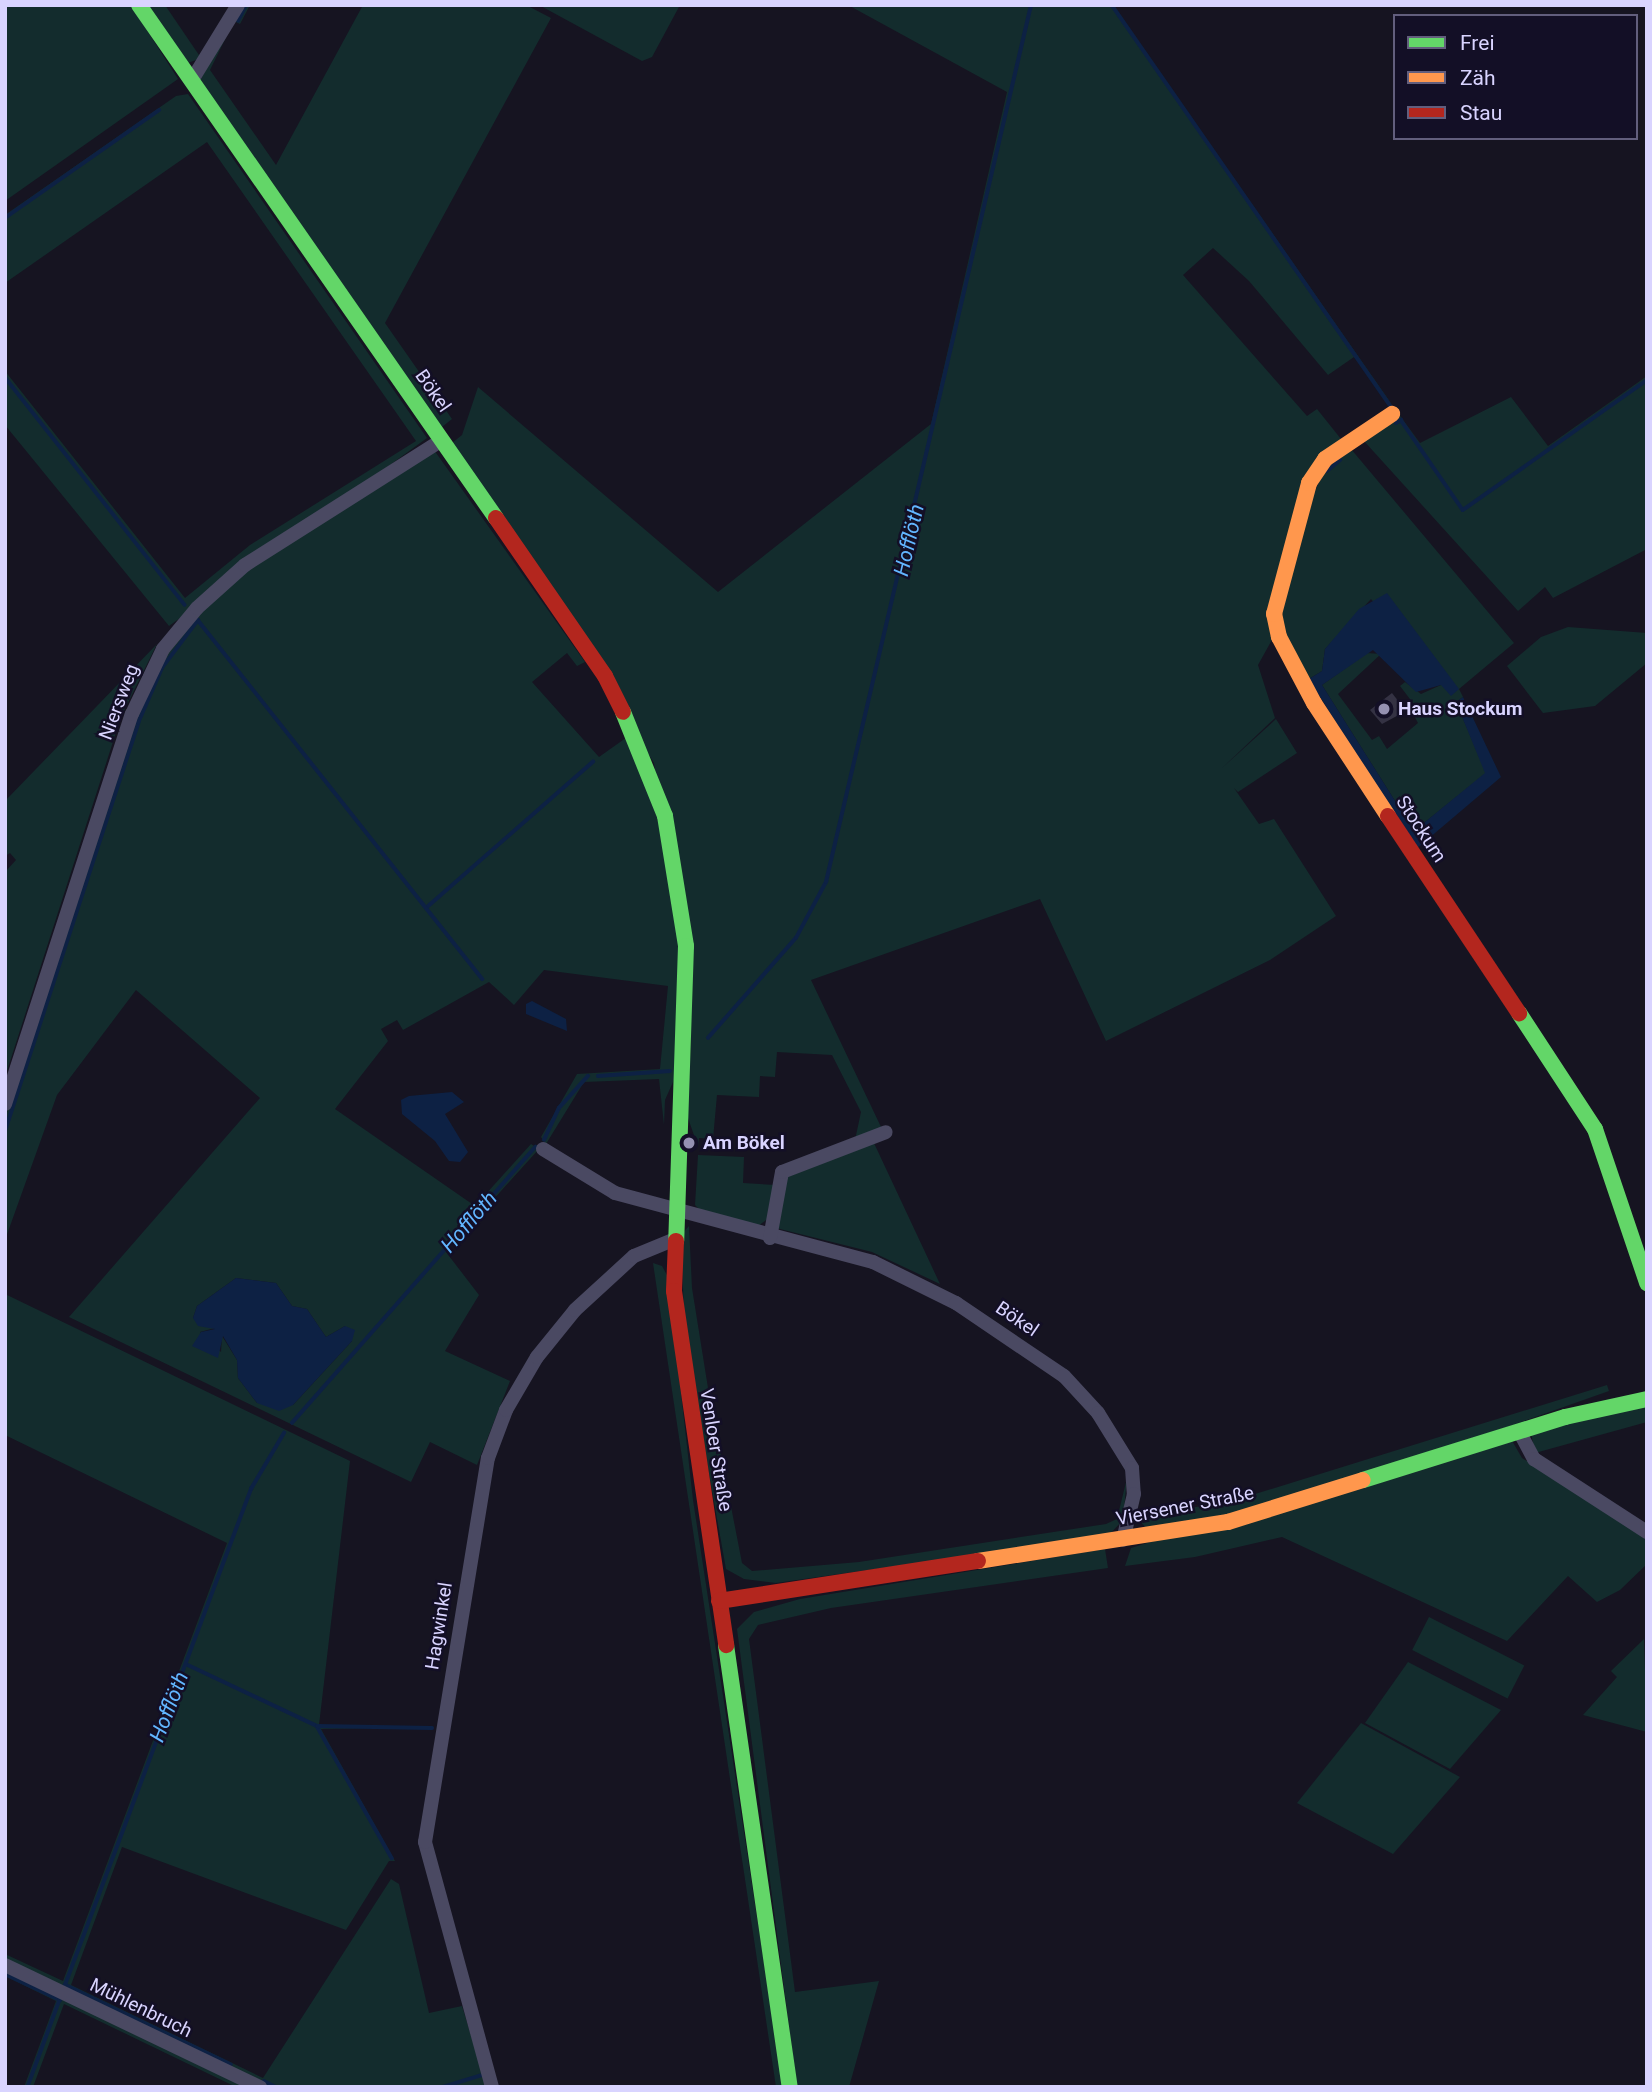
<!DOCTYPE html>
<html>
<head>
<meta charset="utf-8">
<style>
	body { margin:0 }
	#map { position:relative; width:1652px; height:2092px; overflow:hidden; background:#161421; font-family:Roboto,sans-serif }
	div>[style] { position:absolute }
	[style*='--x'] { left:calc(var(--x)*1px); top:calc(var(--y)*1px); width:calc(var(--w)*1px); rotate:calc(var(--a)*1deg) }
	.green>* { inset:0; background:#132c2d; transform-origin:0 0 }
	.water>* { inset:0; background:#0d2144 }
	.stream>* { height:3.5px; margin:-1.75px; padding:0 1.75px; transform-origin:1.75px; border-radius:1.75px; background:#0d2144 }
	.building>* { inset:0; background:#343243 }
	.street>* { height:14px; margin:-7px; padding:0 7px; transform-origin:7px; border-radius:7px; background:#4a4962 }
	.fast>* { height:16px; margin:-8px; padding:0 8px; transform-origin:8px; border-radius:8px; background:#63d668 }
	.slow>* { height:16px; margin:-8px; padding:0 8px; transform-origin:8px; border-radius:8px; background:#ff974d }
	.jam>* { height:16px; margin:-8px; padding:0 8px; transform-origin:8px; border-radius:8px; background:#b3261e }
	.dots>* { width:19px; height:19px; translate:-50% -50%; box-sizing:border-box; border:4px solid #130f26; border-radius:50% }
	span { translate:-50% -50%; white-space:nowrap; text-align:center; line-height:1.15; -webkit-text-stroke:5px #130f26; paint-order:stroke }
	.street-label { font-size:19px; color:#d9d4ff }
	.poi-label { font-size:19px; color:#d9d4ff; font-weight:700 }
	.left { translate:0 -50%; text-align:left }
	.water-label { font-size:21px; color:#62b6ff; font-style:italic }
	.frame { position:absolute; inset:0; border:7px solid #d9d4ff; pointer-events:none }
	.legend { position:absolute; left:1393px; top:14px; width:245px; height:126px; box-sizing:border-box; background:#130f26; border:2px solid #625e7d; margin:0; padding:9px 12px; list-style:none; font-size:21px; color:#d9d4ff }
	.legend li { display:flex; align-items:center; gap:14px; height:35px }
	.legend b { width:35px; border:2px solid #625e7d }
</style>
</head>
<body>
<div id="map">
	<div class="green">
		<div style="clip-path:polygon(5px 5px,131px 5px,178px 79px,5px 201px)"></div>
		<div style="clip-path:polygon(148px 5px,165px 5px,201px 58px,188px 63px)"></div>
		<div style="clip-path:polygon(243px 5px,250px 5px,240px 24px,234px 21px,210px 70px,276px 165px,363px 5px,526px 5px,551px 18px,385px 323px,452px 419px,442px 427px,200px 80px)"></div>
		<div style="clip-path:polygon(539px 5px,680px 5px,652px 57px,642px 61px)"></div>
		<div style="clip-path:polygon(848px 5px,1113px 5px,1393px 406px,1354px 357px,1328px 375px,1249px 281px,1213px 248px,1183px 275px,1307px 416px,1317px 409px,1341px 439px,1316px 458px,1273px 638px,1258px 665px,1275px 718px,1221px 769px,1276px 719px,1297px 753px,1238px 792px,1234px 788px,1259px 824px,1274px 819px,1336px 916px,1270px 960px,1106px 1041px,1040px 899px,811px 980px,882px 1129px,855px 1140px,861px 1112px,832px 1055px,777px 1052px,775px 1077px,760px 1076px,759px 1097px,717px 1095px,713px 1139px,699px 1138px,698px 1147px,687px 1115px,691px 1041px,654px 763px,452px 443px,462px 435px,478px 387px,718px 592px,931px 424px,1007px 92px)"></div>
		<div style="clip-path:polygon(188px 94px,427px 438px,169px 626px,5px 425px,5px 371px,185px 598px,250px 545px,416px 441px,207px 142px,5px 283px,5px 215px,176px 96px)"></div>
		<div style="clip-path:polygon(1647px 376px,1647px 549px,1553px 598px,1545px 587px,1518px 611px,1364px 441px,1398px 413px,1420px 443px,1511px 397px,1548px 446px)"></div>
		<div style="clip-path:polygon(1351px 449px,1514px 643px,1459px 689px,1463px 697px,1456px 702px,1486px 773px,1414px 831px,1322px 685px,1367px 653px,1381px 654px,1338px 694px,1372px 740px,1379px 736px,1387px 749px,1418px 723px,1412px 712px,1416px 707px,1400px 686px,1405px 682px,1421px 694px,1441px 685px,1371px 599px,1325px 649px,1322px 671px,1309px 679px,1284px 633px,1281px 606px,1305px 513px,1325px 469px)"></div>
		<div style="clip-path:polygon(evenodd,434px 450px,585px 662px,577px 666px,567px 653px,532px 682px,599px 757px,630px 735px,660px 827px,680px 951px,677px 1073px,665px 1100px,664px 1125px,659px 1079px,584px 1082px,546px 1144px,541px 1137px,577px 1074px,660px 1069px,668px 986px,544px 970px,514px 1005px,489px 982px,403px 1030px,397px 1020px,381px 1029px,388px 1041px,335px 1109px,475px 1206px,531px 1144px,539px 1149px,446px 1252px,479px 1295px,445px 1351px,510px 1381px,477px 1465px,430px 1442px,411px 1482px,69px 1317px,260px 1098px,136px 990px,57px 1095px,5px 1240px,5px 1118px,134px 722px,158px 666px,182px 631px,232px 577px,434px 450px,236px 1278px,276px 1283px,292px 1306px,307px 1309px,326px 1337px,345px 1326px,352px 1341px,293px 1405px,257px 1403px,238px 1378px,237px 1360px,222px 1336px,221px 1352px,200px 1332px,215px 1328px,193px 1318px,197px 1306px,236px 1278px)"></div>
		<div style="clip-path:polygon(1568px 627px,1647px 633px,1647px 663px,1595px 706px,1543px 713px,1507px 666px,1541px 637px)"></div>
		<div style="clip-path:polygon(157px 644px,121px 717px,5px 1077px,5px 872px,16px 860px,10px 853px,5px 856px,5px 801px)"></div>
		<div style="clip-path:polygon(873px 1141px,940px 1284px,872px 1252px,776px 1228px,785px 1175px)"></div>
		<div style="clip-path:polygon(698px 1155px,744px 1157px,743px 1183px,776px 1185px,770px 1217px,757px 1227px,702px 1212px,695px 1205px)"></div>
		<div style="clip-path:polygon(689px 1226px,692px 1288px,708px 1388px,742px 1563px,752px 1571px,859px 1562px,1106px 1524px,1117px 1519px,1127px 1478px,1123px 1520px,1108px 1536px,776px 1583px,744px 1579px,726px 1569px,685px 1339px,681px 1235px)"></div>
		<div style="clip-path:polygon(653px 1263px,662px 1266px,668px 1277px,693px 1500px,783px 2087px,776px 2087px)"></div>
		<div style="clip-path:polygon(5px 1294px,350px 1461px,319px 1725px,434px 1727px,321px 1729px,395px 1861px,389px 1861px,346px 1930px,122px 1847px,71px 1985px,263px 2078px,391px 1879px,399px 1884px,429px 2013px,462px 2006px,487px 2087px,268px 2087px,5px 1961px,5px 1954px,63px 1981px,227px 1543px,5px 1435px)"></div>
		<div style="clip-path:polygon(1607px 1385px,1609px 1391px,1510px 1426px,1231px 1514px,1148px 1530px,1137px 1518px,1239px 1499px)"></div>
		<div style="clip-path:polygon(1647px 1404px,1647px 1422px,1535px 1453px,1531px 1433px)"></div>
		<div style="clip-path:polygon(1511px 1439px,1522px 1458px,1647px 1539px,1647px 1564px,1620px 1590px,1597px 1602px,1568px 1576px,1507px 1641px,1282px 1537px,1195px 1557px,1125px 1566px,1131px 1548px,1147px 1543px)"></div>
		<div style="clip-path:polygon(1105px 1549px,1108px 1568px,831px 1608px,758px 1625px,749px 1639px,795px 1992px,879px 1981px,849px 2087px,797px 2087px,737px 1629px,754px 1612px,800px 1599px)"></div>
		<div style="left:1429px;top:1617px;width:107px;height:37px;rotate:27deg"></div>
		<div style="clip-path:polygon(1644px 1639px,1647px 1732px,1583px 1715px,1617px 1677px,1611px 1671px)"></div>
		<div style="clip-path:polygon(1408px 1662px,1501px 1710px,1450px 1769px,1365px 1723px)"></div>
		<div style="clip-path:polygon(1361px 1723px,1460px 1777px,1393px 1854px,1297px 1803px)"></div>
		<div style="clip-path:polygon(5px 1968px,252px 2087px,236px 2087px,64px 2004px,33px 2087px,24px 2087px,56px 2001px,5px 1976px)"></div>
	</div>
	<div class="water">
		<div style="clip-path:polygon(1387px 593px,1459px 689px,1451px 696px,1441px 685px,1416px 692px,1373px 650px,1322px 685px,1414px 831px,1485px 773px,1456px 702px,1463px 697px,1501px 777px,1415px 850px,1309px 679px,1322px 671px,1325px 649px,1359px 609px)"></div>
		<div style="clip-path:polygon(532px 1001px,566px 1019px,567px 1031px,526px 1014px,526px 1004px)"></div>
		<div style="clip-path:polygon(452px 1092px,464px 1102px,445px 1114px,468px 1152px,460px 1162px,449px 1161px,435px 1141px,402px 1114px,401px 1100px,409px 1096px)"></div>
		<div style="clip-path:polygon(236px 1278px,276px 1283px,292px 1306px,307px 1309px,326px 1337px,345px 1326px,355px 1330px,352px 1341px,293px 1405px,279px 1411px,257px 1403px,238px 1378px,237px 1360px,223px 1336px,218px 1358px,192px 1346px,201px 1332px,215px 1329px,198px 1326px,193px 1318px,197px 1306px)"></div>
	</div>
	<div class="stream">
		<div style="--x:1112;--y:5;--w:489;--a:55.2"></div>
		<div style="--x:238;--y:21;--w:18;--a:-63"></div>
		<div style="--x:5;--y:218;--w:188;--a:-35"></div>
		<div style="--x:5;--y:377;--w:290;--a:51.7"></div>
		<div style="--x:1396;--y:423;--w:6;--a:-31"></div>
		<div style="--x:1401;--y:420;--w:109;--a:55.4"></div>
		<div style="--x:1463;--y:510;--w:225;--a:-35.2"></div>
		<div style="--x:1327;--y:471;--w:17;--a:-40"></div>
		<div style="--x:426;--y:908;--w:222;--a:-41.2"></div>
		<div style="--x:708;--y:1038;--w:133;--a:-48.7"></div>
		<div style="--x:796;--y:938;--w:64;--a:-61.8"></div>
		<div style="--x:826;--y:882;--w:901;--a:-76.84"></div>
		<div style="--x:598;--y:1076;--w:72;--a:-4"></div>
		<div style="--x:5;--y:1131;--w:429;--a:-71.9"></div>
		<div style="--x:138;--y:723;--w:60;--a:-66.4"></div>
		<div style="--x:162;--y:668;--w:60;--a:-53.1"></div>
		<div style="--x:198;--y:620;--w:458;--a:51.6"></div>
		<div style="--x:544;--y:1140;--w:35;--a:-65"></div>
		<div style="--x:559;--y:1108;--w:43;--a:-47.8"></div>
		<div style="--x:292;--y:1423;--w:368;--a:-48.6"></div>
		<div style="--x:186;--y:1664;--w:145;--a:25.3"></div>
		<div style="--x:317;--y:1726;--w:152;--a:60.4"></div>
		<div style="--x:317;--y:1726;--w:115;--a:1"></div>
		<div style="--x:5;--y:1974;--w:61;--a:25.3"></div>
		<div style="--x:60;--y:2000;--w:93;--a:110.2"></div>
		<div style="--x:231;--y:2065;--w:184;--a:-154.3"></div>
		<div style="--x:65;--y:1985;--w:530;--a:-69.44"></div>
		<div style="--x:251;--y:1489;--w:65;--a:-59.5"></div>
		<div style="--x:264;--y:2081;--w:13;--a:27"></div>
		<div style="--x:443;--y:2087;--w:39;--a:-17"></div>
	</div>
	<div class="building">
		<div style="clip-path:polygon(1392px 693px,1406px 711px,1382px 724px,1370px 710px)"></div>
	</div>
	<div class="street">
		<div style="--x:192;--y:80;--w:88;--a:-58.5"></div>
		<div style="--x:5;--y:1104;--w:410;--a:-72"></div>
		<div style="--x:132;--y:714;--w:72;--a:-64.5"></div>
		<div style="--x:163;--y:649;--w:53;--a:-50.3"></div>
		<div style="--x:197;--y:608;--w:64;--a:-41.9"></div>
		<div style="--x:245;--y:565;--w:233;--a:-32.4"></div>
		<div style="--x:543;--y:1149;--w:84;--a:31.4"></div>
		<div style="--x:615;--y:1193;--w:267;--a:15"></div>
		<div style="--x:873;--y:1262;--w:93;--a:26.3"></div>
		<div style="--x:956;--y:1303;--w:130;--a:34.1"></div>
		<div style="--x:1064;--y:1376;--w:50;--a:47.4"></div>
		<div style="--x:1098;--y:1413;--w:65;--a:58.3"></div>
		<div style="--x:1132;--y:1468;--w:26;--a:86"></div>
		<div style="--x:1134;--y:1494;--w:47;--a:103.4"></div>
		<div style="--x:770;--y:1238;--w:67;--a:-79.7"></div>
		<div style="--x:782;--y:1172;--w:111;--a:-21"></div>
		<div style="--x:1519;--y:1431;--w:32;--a:62"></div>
		<div style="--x:1534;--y:1459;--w:135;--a:32.9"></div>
		<div style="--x:5;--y:1965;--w:283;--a:25.6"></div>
		<div style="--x:492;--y:2087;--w:254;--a:-105.3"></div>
		<div style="--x:425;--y:1842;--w:389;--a:-80.7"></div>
		<div style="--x:488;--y:1458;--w:51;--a:-69.4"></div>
		<div style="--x:506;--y:1410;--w:61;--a:-59.7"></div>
		<div style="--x:537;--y:1357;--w:60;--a:-51"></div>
		<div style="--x:575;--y:1310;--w:80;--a:-42.5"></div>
		<div style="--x:634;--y:1256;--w:42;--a:-22.3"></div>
	</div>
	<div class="fast">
		<div style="--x:139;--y:5;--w:625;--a:55.17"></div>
		<div style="--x:623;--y:712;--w:112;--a:68"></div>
		<div style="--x:665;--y:816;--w:132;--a:80.8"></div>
		<div style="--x:686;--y:946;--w:295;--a:91.9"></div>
		<div style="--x:1519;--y:1013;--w:139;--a:56.8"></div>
		<div style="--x:1595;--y:1129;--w:163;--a:71.3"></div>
		<div style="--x:1363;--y:1480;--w:212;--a:-17.3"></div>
		<div style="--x:1565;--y:1417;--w:84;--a:-12.4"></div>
		<div style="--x:726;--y:1645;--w:447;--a:81.8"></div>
	</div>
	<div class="slow">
		<div style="--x:1388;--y:816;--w:135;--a:-123.2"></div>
		<div style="--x:1314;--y:703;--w:75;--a:-117.9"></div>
		<div style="--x:1279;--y:637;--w:24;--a:-102"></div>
		<div style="--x:1274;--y:614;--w:136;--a:-75"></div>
		<div style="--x:1309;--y:483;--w:29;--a:-56"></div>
		<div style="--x:1325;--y:459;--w:81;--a:-33.9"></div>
		<div style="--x:978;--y:1561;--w:253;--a:-8.9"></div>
		<div style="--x:1228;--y:1522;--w:141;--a:-17.3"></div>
	</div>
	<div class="jam">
		<div style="--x:496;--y:518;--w:192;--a:55.4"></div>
		<div style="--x:605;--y:676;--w:40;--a:63.4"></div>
		<div style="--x:1388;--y:816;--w:237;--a:56.4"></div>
		<div style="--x:676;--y:1241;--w:50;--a:92.3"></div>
		<div style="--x:674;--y:1291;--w:358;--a:81.6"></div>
		<div style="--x:719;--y:1601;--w:262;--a:-8.8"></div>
	</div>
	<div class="dots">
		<div style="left:1384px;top:709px;background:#9591b1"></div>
		<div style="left:689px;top:1143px;background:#9591b1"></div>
	</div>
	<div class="street-label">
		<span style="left:433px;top:391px;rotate:55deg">Bökel</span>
		<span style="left:119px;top:702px;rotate:-69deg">Niersweg</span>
		<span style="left:1421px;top:829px;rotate:57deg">Stockum</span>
		<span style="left:1017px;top:1319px;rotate:34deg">Bökel</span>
		<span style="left:716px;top:1450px;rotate:81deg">Venloer Straße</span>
		<span style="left:1185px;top:1506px;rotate:-11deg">Viersener Straße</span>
		<span style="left:439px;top:1626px;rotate:-81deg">Hagwinkel</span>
		<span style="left:141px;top:2008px;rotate:26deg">Mühlenbruch</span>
	</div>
	<div class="poi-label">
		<span class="left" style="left:1398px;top:709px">Haus Stockum</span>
		<span class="left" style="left:703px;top:1143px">Am Bökel</span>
	</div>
	<div class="water-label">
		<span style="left:909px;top:540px;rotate:-77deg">Hofflöth</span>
		<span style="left:469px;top:1222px;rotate:-49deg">Hofflöth</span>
		<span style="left:169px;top:1707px;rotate:-69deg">Hofflöth</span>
	</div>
	<div class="frame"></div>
	<ul class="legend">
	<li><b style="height:9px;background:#63d668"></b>Frei</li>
	<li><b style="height:9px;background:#ff974d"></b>Zäh</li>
	<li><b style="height:9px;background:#b3261e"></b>Stau</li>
	</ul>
</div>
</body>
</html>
